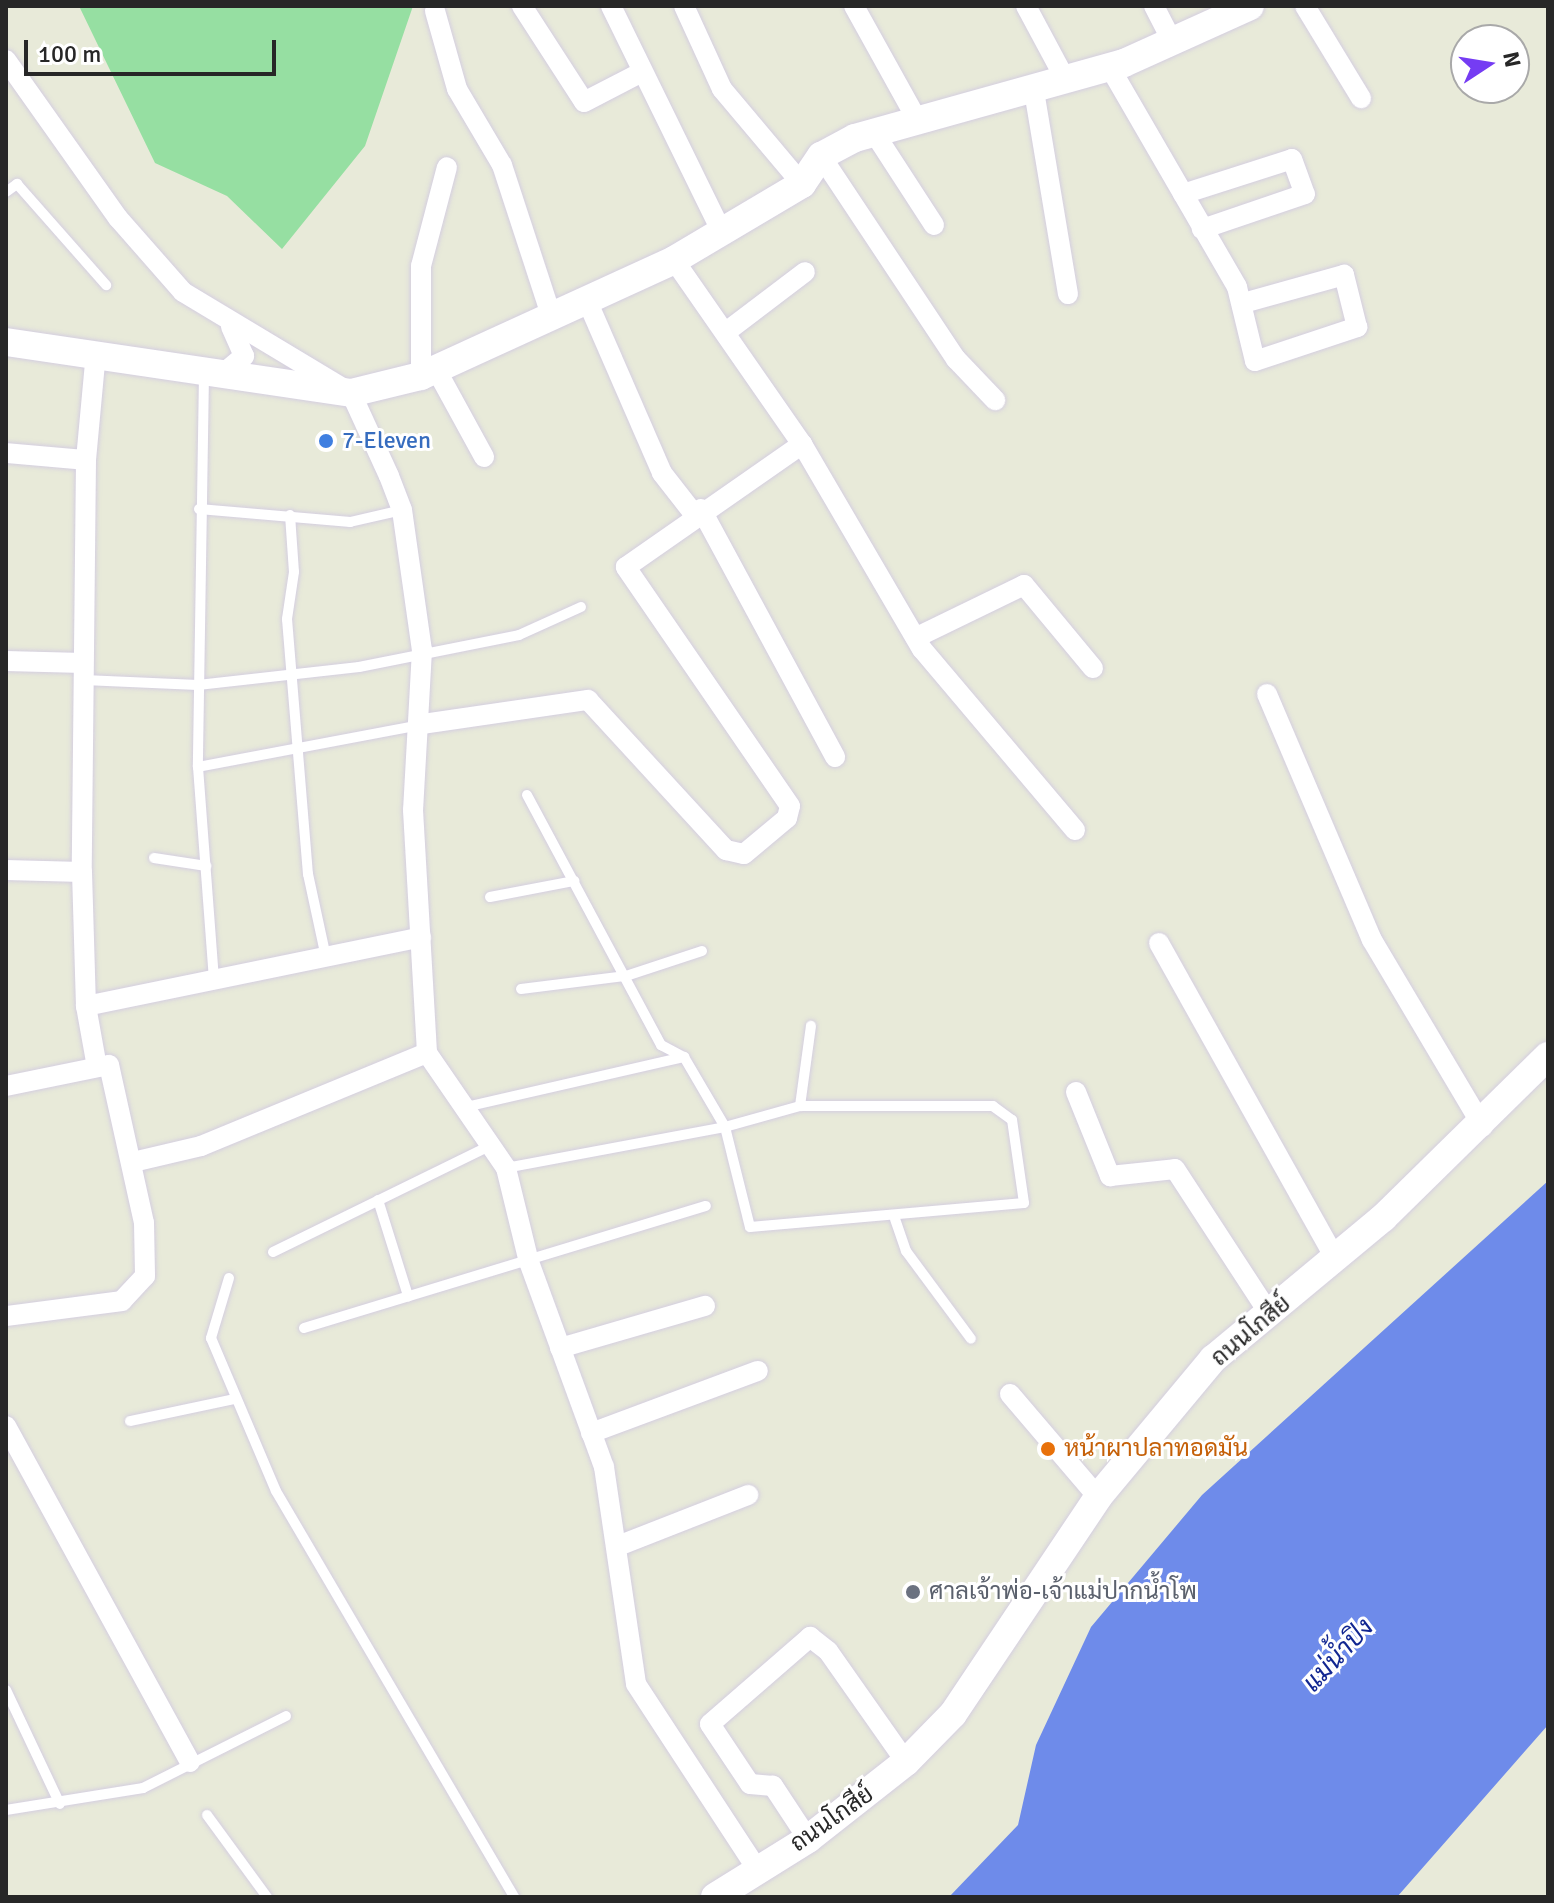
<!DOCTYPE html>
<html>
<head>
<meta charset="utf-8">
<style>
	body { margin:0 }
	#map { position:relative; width:1554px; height:1903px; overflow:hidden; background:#e8ead9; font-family:Signika,Sarabun,sans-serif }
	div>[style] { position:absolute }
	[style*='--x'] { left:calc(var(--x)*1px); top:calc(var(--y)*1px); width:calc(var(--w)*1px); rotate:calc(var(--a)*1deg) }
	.green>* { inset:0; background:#96dfa2 }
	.water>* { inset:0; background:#6e8bea }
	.roads { filter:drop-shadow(0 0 2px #d4cee0) drop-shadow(0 0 2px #d4cee0) }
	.lane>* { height:10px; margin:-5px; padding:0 5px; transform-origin:5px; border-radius:5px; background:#fff }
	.street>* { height:20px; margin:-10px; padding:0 10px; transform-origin:10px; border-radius:10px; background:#fff }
	.secondary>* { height:28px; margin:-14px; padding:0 14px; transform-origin:14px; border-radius:14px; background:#fff }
	.dots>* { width:22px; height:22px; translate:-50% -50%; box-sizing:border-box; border:4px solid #fff; border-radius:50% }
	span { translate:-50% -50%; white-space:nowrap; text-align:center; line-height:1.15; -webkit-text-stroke:6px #fff; paint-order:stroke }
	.shop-label { font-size:24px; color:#366cbe }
	.left { translate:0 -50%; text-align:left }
	.street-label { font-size:24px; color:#272727 }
	.food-label { font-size:24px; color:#c56008 }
	.worship-label { font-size:24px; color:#5b616d }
	.water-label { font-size:26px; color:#112691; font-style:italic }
	.frame { position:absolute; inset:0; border:8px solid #272727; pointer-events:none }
	.north { position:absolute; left:1450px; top:24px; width:80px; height:80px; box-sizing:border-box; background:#fff; border:2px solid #a9a9a9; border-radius:50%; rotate:78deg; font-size:22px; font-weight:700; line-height:32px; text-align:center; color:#272727 }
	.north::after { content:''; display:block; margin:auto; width:28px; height:36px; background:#753cf3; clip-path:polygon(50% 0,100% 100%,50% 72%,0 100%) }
	.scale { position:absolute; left:24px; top:40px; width:252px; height:36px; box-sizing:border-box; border:4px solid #272727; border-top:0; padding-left:10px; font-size:24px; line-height:28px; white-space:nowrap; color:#272727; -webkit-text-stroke:6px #fff; paint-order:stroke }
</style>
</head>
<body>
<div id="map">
	<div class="green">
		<div style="clip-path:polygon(79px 6px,413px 6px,365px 146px,282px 249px,227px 196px,155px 163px)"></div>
	</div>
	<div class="water">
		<div style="clip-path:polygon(1548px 1181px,1548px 1725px,1397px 1897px,949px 1897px,1018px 1825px,1036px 1745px,1091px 1627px,1202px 1495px)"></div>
	</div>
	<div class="roads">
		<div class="lane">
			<div style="--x:6;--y:192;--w:14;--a:-36"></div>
			<div style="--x:17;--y:184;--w:135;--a:48.6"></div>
			<div style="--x:204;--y:374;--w:393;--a:90.9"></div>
			<div style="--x:198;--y:767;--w:214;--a:85.7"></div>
			<div style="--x:199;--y:509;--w:152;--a:4.9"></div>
			<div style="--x:350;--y:522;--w:53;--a:-13"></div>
			<div style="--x:290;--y:515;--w:57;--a:86"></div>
			<div style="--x:294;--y:572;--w:48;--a:98.5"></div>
			<div style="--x:287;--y:619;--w:256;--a:85.3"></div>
			<div style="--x:308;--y:874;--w:85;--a:77.8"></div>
			<div style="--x:84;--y:680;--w:114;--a:2.5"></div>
			<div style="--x:198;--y:685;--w:162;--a:-6.4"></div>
			<div style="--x:359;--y:667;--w:163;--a:-11.3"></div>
			<div style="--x:519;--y:635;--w:68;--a:-24.3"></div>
			<div style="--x:198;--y:767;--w:226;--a:-10.7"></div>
			<div style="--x:527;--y:795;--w:284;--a:61.8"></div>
			<div style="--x:661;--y:1045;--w:26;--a:28"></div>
			<div style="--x:154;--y:858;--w:53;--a:8.7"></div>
			<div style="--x:490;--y:897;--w:86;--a:-10.8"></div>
			<div style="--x:521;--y:989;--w:106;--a:-7.1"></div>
			<div style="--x:626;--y:976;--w:80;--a:-18.2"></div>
			<div style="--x:470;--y:1106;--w:220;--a:-12.9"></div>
			<div style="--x:684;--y:1057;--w:81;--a:59.6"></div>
			<div style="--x:725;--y:1127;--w:103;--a:76"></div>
			<div style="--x:750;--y:1227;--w:275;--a:-5"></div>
			<div style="--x:1024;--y:1203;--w:84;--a:-98.2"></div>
			<div style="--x:1012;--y:1120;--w:24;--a:-144"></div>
			<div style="--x:993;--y:1106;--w:193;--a:180"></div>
			<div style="--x:800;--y:1106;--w:78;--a:164.4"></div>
			<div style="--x:725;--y:1127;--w:223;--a:169.4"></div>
			<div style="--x:800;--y:1106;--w:81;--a:-82.2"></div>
			<div style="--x:378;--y:1200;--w:101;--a:72.6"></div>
			<div style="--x:895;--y:1219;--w:34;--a:71"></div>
			<div style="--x:906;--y:1251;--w:109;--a:53.5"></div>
			<div style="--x:273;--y:1252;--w:241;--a:-26.1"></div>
			<div style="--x:229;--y:1278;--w:63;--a:106.7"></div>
			<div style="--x:211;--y:1338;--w:166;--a:67"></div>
			<div style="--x:276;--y:1491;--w:471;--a:59.6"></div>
			<div style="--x:304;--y:1328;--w:420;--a:-16.9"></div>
			<div style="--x:130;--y:1421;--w:106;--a:-11.9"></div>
			<div style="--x:6;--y:1690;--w:126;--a:64.7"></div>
			<div style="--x:6;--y:1810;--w:139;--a:-9.1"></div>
			<div style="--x:143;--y:1788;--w:160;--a:-26.7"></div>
			<div style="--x:207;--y:1815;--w:102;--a:53.8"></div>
		</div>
		<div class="street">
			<div style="--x:522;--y:6;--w:114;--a:57.1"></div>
			<div style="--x:584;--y:102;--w:65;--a:-27.3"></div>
			<div style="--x:611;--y:6;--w:253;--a:63.9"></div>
			<div style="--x:684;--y:6;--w:91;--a:65.4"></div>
			<div style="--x:722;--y:89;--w:124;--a:49.9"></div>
			<div style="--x:854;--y:6;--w:126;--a:61"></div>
			<div style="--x:1026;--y:6;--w:81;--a:61.8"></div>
			<div style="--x:1154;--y:6;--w:42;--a:62.8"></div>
			<div style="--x:1305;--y:6;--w:108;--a:58.7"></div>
			<div style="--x:435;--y:11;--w:81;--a:74.2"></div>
			<div style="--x:457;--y:89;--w:88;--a:59.4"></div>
			<div style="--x:502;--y:165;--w:161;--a:71.9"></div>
			<div style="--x:6;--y:60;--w:194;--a:54.7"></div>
			<div style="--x:118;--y:218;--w:98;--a:48.7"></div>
			<div style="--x:183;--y:292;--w:196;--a:31"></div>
			<div style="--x:351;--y:393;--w:91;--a:65.4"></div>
			<div style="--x:389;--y:476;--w:36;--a:69"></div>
			<div style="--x:402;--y:510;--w:141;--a:81.9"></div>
			<div style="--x:422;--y:650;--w:160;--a:93.2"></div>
			<div style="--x:413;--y:810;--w:243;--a:86.7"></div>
			<div style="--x:427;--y:1053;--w:140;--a:55.5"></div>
			<div style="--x:506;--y:1168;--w:97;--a:76.3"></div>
			<div style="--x:529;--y:1262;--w:218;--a:69.9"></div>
			<div style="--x:604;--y:1467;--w:219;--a:81.6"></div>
			<div style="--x:636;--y:1684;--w:221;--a:56.8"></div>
			<div style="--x:1109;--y:66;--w:255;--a:59.9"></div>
			<div style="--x:1237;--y:287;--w:76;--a:76.3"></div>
			<div style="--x:1255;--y:361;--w:108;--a:-18.4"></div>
			<div style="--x:1357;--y:327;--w:54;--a:-104"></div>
			<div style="--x:1344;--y:275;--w:105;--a:164.5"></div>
			<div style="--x:1033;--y:85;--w:212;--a:80.5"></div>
			<div style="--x:873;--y:131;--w:112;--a:57"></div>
			<div style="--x:821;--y:156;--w:244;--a:56.4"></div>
			<div style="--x:956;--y:359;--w:57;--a:46.4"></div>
			<div style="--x:1183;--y:194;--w:114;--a:-17.8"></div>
			<div style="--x:1292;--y:159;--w:37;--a:70"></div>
			<div style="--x:1305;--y:194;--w:109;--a:161.2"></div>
			<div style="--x:674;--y:260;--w:224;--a:55.2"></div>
			<div style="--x:802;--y:444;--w:238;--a:59.7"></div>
			<div style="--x:922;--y:649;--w:237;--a:49.8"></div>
			<div style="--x:589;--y:305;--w:183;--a:66.5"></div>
			<div style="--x:662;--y:473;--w:52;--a:52"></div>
			<div style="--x:726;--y:332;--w:99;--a:-37.2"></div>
			<div style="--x:96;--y:352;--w:108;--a:95.3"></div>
			<div style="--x:86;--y:460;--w:412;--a:90.6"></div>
			<div style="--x:82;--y:872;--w:134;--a:88.3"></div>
			<div style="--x:86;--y:1006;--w:62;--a:79.8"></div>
			<div style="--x:437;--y:371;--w:98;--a:61.3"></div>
			<div style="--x:225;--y:372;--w:25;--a:-40"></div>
			<div style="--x:244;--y:356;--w:32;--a:-114"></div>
			<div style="--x:421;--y:376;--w:110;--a:-90"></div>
			<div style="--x:421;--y:266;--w:102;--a:-75.3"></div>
			<div style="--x:6;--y:453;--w:80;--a:5"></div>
			<div style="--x:701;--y:509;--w:282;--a:61.6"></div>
			<div style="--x:917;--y:637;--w:119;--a:-25.9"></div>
			<div style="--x:1024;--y:585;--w:108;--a:50.3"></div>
			<div style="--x:6;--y:661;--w:77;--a:1.5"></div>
			<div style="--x:1267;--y:694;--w:267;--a:66.9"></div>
			<div style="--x:1372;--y:940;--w:217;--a:59.3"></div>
			<div style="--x:423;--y:724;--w:167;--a:-8.3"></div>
			<div style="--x:588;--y:700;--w:204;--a:47.4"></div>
			<div style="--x:726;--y:850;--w:18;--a:13"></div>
			<div style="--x:744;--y:854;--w:56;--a:-39.9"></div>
			<div style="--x:787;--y:818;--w:12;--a:-76"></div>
			<div style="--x:790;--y:806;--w:290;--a:-124.5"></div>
			<div style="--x:626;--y:567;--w:215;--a:-34.9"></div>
			<div style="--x:6;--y:870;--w:76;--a:1.5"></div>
			<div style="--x:1159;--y:943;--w:363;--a:60.8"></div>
			<div style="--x:86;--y:1006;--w:342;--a:-11.6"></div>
			<div style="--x:6;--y:1086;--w:105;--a:-11.5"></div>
			<div style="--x:109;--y:1065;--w:162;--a:77.5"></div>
			<div style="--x:144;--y:1223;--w:53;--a:88.9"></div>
			<div style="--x:145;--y:1276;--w:34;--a:133"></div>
			<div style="--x:122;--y:1301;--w:117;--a:172.6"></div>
			<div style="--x:1076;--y:1092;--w:91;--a:68"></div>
			<div style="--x:1110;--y:1176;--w:65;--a:-6.1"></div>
			<div style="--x:1175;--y:1169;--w:174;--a:56.9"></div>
			<div style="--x:133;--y:1162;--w:70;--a:-13.2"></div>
			<div style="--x:201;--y:1146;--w:244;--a:-22.4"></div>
			<div style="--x:560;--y:1348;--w:151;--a:-16.2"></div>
			<div style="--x:1010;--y:1394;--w:135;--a:49.5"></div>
			<div style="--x:6;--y:1426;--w:383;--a:61.3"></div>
			<div style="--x:591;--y:1433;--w:178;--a:-20.4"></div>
			<div style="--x:618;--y:1546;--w:140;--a:-21.4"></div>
			<div style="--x:808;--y:1839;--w:64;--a:-123.4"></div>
			<div style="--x:773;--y:1786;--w:23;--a:-175"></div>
			<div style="--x:750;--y:1784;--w:72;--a:-123.7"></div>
			<div style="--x:710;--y:1724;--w:133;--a:-41"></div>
			<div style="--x:810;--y:1637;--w:23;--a:38"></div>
			<div style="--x:828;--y:1651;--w:136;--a:54.9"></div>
		</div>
		<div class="secondary">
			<div style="--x:6;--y:342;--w:349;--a:8.4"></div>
			<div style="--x:351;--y:393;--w:72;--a:-13.7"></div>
			<div style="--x:421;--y:376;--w:278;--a:-24.6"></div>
			<div style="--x:674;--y:260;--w:149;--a:-30.7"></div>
			<div style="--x:802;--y:184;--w:34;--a:-56"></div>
			<div style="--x:821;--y:156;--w:38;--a:-28"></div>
			<div style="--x:855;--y:138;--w:279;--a:-15.6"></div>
			<div style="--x:1124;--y:63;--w:138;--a:-24.3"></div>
			<div style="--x:715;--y:1897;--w:110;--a:-31.9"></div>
			<div style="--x:808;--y:1839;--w:125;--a:-38.2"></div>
			<div style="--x:906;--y:1762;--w:67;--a:-45.6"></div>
			<div style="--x:953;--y:1714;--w:261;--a:-56.2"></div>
			<div style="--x:1098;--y:1497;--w:180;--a:-50.2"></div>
			<div style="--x:1213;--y:1359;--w:221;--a:-39.7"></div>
			<div style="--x:1383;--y:1218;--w:231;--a:-44.5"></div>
		</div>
	</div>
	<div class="dots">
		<div style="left:326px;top:441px;background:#3f7fe0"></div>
		<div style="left:1048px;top:1449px;background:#e8710a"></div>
		<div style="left:913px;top:1592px;background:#6b7280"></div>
	</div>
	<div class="shop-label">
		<span class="left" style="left:342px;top:441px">7-Eleven</span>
	</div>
	<div class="street-label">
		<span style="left:1251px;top:1331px;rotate:-40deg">ถนนโกสีย์</span>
		<span style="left:832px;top:1819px;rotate:-35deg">ถนนโกสีย์</span>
	</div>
	<div class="food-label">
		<span class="left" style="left:1064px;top:1449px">หน้าผาปลาทอดมัน</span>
	</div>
	<div class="worship-label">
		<span class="left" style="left:929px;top:1592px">ศาลเจ้าพ่อ-เจ้าแม่ปากน้ำโพ</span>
	</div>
	<div class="water-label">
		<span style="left:1339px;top:1656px;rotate:-47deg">แม่น้ำปิง</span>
	</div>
	<div class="frame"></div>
	<div class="north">N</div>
	<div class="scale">100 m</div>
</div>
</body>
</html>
